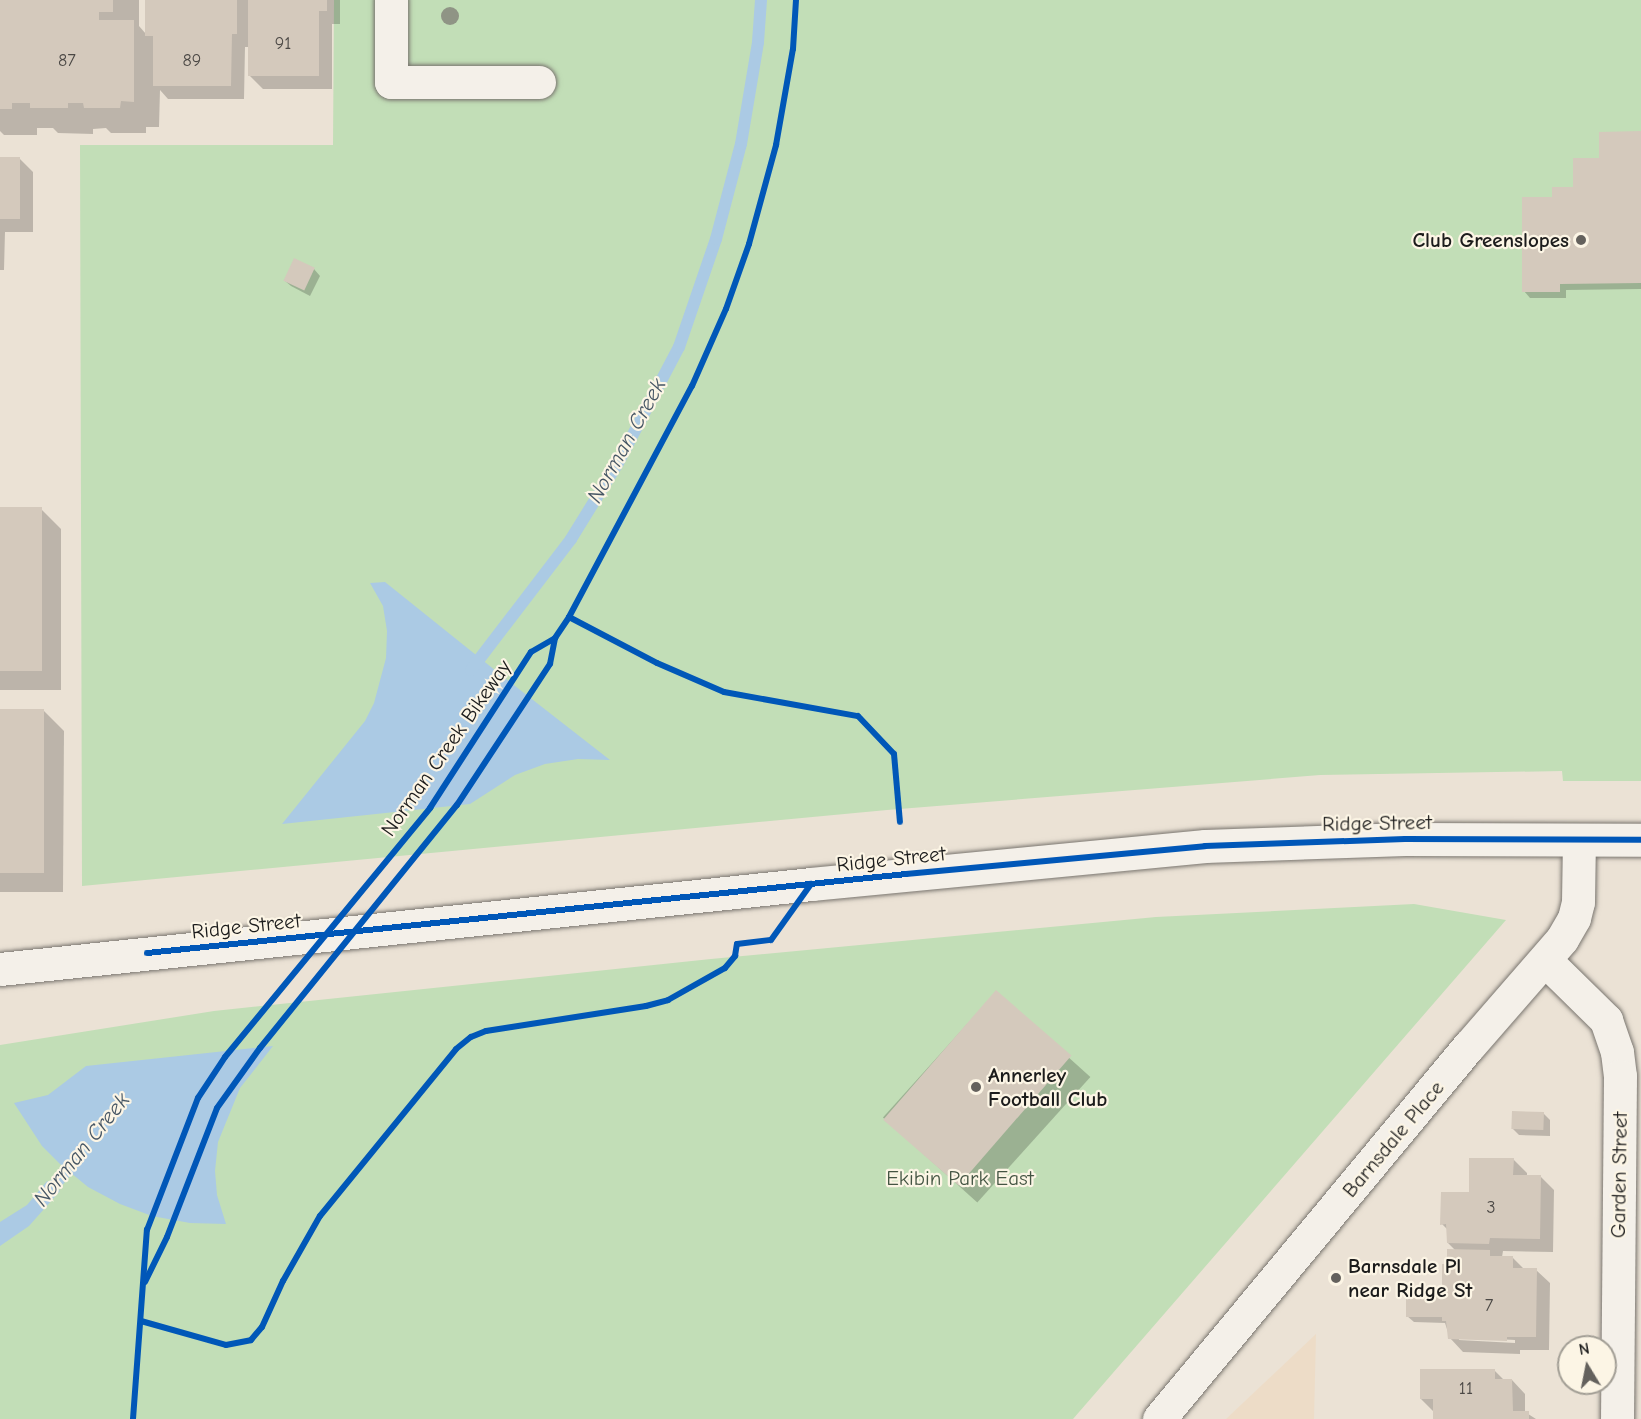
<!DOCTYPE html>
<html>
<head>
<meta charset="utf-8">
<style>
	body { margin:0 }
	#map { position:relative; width:1641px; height:1419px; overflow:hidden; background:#ebe2d5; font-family:"Comic Neue",sans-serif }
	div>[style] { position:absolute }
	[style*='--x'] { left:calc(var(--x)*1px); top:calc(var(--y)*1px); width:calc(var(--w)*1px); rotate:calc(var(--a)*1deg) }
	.built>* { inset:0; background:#eddcc7 }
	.green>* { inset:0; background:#c2deb7 }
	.water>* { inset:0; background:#abcae4 }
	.shadow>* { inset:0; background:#0003; transform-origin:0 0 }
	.stream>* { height:12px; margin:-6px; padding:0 6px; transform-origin:6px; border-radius:6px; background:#abcae4 }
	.building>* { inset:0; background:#d4c9bc; transform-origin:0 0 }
	.roads { filter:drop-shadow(0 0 2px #79756f) drop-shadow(0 0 2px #79756f) }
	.minor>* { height:33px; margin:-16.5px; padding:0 16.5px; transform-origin:16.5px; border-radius:16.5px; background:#f4f0e9 }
	.cycleway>* { height:6px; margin:-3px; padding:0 3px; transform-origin:3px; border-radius:3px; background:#0057b8 }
	.trees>* { width:18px; height:18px; margin:-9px; border-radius:50%; background:#8f9485 }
	.dots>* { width:16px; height:16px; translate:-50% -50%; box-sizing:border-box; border:3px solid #fcf5e5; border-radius:50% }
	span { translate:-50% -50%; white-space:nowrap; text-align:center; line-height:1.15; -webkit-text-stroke:4.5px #fcf5e5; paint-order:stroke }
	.number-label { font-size:18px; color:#4b4845 }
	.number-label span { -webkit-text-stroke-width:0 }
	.poi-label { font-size:21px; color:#1c1c1c; font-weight:700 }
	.right { translate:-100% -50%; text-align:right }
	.left { translate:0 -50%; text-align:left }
	.street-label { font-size:21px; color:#1c1c1c }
	.park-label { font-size:21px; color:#445543 }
	.water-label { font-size:22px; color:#455564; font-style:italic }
	.north { position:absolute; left:1557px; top:1335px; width:60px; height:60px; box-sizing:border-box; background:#fcf5e5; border:2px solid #a29e95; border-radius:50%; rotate:350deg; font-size:16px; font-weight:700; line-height:24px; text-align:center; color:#1c1c1c }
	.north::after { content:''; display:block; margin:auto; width:21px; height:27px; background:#64615d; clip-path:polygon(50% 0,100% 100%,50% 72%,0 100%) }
</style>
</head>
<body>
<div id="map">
	<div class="built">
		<div style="clip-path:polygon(1316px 1334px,1314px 1419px,1226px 1419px)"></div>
	</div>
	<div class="green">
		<div style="clip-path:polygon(334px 0,1641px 0,1641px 781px,1563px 781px,1562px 771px,1320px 775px,887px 810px,82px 886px,80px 145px,333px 145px)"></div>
		<div style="clip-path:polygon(1414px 904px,1506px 920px,1073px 1419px,0 1419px,0 1045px,214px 1011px,711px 959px,1156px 917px)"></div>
	</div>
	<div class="water">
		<div style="clip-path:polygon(385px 582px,506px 679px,610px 760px,578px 759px,545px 764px,515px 775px,470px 804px,282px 824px,365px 721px,374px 703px,386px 658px,387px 631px,383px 606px,370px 583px)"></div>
		<div style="clip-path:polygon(273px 1046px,240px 1088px,218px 1142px,215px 1171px,217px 1195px,226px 1224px,190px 1223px,152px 1216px,120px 1204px,88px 1187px,60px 1164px,42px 1146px,14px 1103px,48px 1095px,86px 1066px)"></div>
		<div style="clip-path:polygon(47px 1181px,60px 1191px,29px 1226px,0 1246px,0 1222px,27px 1205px)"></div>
	</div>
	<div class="shadow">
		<div style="clip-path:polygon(0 0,139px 0,139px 26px,146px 34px,146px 0,340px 0,340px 24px,332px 24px,332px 89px,263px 89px,249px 75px,249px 47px,245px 47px,244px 99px,168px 99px,160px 90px,159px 127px,146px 127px,146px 133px,111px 133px,106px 128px,93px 129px,93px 134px,58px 133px,53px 128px,37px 128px,37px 135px,4px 135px,0 131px)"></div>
		<div style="clip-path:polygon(1641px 133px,1641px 289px,1566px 290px,1566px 298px,1530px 298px,1524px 291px,1553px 198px,1575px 188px,1601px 160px)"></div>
		<div style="clip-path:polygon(0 158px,19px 158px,33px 172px,33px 232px,5px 232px,4px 270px,0 270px)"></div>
		<div style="clip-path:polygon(314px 269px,320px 276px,310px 296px,291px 286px,284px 280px)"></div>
		<div style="clip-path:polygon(0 509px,41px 509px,61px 529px,61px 690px,0 690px)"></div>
		<div style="clip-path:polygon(0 711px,44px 711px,64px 731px,63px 892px,0 892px)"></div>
		<div style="left:996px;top:992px;width:127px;height:169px;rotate:42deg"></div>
		<div style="clip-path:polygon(1543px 1113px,1550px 1120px,1550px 1136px,1519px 1135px,1513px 1129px)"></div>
		<div style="clip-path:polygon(evenodd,1513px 1159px,1527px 1173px,1527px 1176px,1541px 1177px,1554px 1190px,1553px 1252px,1503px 1251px,1502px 1257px,1513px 1258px,1525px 1270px,1536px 1270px,1550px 1283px,1549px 1350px,1520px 1350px,1520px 1354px,1463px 1352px,1450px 1338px,1445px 1323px,1414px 1322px,1407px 1316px,1443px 1298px,1448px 1266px,1456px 1251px,1448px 1243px,1448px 1230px,1442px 1224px,1470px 1194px,1513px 1159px,1459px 1337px,1515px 1340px,1515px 1343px,1459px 1340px,1459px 1337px)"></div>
		<div style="clip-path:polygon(1494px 1370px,1504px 1380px,1512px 1380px,1525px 1394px,1525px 1412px,1536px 1419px,1434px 1419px,1434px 1412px,1421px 1399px)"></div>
	</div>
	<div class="stream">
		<div style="--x:471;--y:670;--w:165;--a:-52.6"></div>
		<div style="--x:571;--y:539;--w:89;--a:-58.3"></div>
		<div style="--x:618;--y:463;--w:131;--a:-62.3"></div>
		<div style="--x:679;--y:347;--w:114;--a:-71.1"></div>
		<div style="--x:716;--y:239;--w:98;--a:-75.3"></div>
		<div style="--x:741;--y:144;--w:103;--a:-80.5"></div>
		<div style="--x:758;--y:42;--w:42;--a:-85.9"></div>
		<div style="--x:43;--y:1199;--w:55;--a:-50.2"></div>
	</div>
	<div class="building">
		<div style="clip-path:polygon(0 0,113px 0,113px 12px,99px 12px,99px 20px,134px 20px,134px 102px,121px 101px,120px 108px,84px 108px,83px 103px,68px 103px,68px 108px,30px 108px,30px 103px,12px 103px,12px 109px,0 109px)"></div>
		<div style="clip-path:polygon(145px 0,237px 0,237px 34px,232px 34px,231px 86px,153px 86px,153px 36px,145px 36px)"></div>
		<div style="clip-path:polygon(248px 0,327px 0,327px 11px,319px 11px,319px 76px,248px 76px)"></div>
		<div style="clip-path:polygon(1641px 131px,1641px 283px,1560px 284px,1560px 292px,1522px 292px,1522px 197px,1552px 197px,1552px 187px,1573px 187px,1573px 158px,1599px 158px,1599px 132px)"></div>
		<div style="left:0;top:157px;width:20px;height:62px"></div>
		<div style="left:294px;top:258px;width:23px;height:25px;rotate:25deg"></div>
		<div style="left:0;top:507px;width:42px;height:164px"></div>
		<div style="left:0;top:709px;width:44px;height:164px"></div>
		<div style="left:996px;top:990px;width:100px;height:172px;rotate:41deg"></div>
		<div style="left:1512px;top:1111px;width:32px;height:18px;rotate:2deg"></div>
		<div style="clip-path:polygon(1469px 1158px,1514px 1158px,1513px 1175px,1541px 1175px,1540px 1239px,1490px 1238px,1489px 1244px,1447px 1243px,1446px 1224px,1440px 1225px,1441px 1192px,1469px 1192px)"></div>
		<div style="clip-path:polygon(1447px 1249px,1490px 1250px,1490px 1256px,1513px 1256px,1513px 1268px,1537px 1268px,1536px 1337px,1507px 1337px,1507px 1341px,1448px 1339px,1446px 1321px,1442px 1321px,1442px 1317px,1406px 1317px,1406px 1294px,1442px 1294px,1442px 1264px,1447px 1264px)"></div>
		<div style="clip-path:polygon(1420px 1369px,1495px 1369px,1495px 1379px,1512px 1379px,1513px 1411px,1529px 1411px,1529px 1419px,1433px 1419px,1433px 1399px,1420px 1399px)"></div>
	</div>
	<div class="roads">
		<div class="minor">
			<div style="--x:391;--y:0;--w:82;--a:90"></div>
			<div style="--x:391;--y:82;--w:148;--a:0"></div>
			<div style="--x:1545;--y:960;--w:86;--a:44.5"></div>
			<div style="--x:1606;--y:1020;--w:34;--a:71"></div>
			<div style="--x:1617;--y:1052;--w:24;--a:83"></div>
			<div style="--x:1620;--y:1076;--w:343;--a:90.5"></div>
			<div style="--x:0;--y:969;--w:815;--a:-5.98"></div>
			<div style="--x:811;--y:884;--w:396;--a:-5.5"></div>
			<div style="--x:1205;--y:846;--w:200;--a:-2"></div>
			<div style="--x:1405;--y:839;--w:236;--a:0.2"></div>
			<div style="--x:1159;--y:1419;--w:485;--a:-50.3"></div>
			<div style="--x:1469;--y:1046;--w:142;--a:-49"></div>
			<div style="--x:1562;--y:939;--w:24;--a:-60"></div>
			<div style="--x:1574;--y:918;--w:16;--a:-76"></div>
			<div style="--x:1578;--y:902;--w:62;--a:-89.1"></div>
		</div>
	</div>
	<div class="cycleway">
		<div style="--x:569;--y:617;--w:99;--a:27.6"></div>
		<div style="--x:657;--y:663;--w:73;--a:23.4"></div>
		<div style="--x:724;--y:692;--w:136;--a:10.2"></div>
		<div style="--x:858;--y:716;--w:52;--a:46.5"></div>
		<div style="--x:894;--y:754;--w:68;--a:85"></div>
		<div style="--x:147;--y:953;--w:763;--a:-5.94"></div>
		<div style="--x:906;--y:874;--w:300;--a:-5.3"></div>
		<div style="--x:1205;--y:846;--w:200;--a:-2"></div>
		<div style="--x:1405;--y:839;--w:236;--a:0.2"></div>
		<div style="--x:145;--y:1282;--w:50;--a:-63.9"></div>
		<div style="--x:167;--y:1237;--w:138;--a:-68.8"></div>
		<div style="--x:217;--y:1108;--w:74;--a:-54.4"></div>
		<div style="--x:260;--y:1048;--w:313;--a:-51"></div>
		<div style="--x:457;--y:805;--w:169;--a:-56.6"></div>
		<div style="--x:550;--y:664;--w:26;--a:-79"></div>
		<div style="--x:555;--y:638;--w:25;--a:-56"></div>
		<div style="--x:569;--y:617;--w:262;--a:-62"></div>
		<div style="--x:692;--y:386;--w:84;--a:-66.2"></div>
		<div style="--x:726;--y:309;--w:69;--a:-70.5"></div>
		<div style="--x:749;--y:244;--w:103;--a:-74.7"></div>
		<div style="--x:776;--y:145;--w:97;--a:-80"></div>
		<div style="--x:793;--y:49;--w:49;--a:-86.5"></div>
		<div style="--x:141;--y:1321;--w:88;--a:15.8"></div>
		<div style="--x:226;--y:1345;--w:25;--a:-11"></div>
		<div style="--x:251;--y:1340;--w:17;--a:-50"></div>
		<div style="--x:262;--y:1327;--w:51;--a:-65.5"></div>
		<div style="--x:283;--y:1281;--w:75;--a:-60.4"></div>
		<div style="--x:320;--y:1216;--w:215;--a:-50.8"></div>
		<div style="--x:456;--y:1049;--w:19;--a:-39"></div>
		<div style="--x:471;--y:1037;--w:16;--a:-22"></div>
		<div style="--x:486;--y:1031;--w:162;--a:-8.9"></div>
		<div style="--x:646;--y:1006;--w:23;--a:-15"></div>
		<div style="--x:668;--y:1000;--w:65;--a:-29.3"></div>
		<div style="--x:725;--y:968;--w:16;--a:-50"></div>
		<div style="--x:735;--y:956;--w:12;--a:-81"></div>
		<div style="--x:737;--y:944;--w:34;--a:-7"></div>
		<div style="--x:771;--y:940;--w:69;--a:-54.5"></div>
		<div style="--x:133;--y:1419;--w:190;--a:-85.8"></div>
		<div style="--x:147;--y:1230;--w:142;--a:-68.9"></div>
		<div style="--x:198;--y:1098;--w:49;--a:-56.6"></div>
		<div style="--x:225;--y:1057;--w:323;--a:-50.5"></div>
		<div style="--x:430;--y:808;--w:186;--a:-57.1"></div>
		<div style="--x:531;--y:652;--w:28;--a:-30"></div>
	</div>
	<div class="trees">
		<div style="left:450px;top:16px"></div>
	</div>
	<div class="dots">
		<div style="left:1581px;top:240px;background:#64615d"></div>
		<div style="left:976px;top:1087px;background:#64615d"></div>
		<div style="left:1336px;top:1278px;background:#64615d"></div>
	</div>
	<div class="number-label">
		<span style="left:283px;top:44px">91</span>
		<span style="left:67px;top:61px">87</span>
		<span style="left:192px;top:61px">89</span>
		<span style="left:1491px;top:1208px">3</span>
		<span style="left:1489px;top:1306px">7</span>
		<span style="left:1466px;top:1389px">11</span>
	</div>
	<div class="poi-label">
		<span class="right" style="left:1569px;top:240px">Club Greenslopes</span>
		<span class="left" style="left:988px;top:1087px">Annerley<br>Football Club</span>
		<span class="left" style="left:1348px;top:1278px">Barnsdale Pl<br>near Ridge St</span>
	</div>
	<div class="street-label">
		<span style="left:446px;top:748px;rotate:-55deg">Norman Creek Bikeway</span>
		<span style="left:1377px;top:823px;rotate:-1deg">Ridge Street</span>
		<span style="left:891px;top:859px;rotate:-6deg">Ridge Street</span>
		<span style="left:246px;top:926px;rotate:-6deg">Ridge Street</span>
		<span style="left:1393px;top:1139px;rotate:-50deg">Barnsdale Place</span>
		<span style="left:1619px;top:1175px;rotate:-89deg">Garden Street</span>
	</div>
	<div class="park-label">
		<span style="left:960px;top:1178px">Ekibin Park East</span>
	</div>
	<div class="water-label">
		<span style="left:627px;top:441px;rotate:-61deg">Norman Creek</span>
		<span style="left:82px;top:1150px;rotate:-51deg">Norman Creek</span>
	</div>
	<div class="north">N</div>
</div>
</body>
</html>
